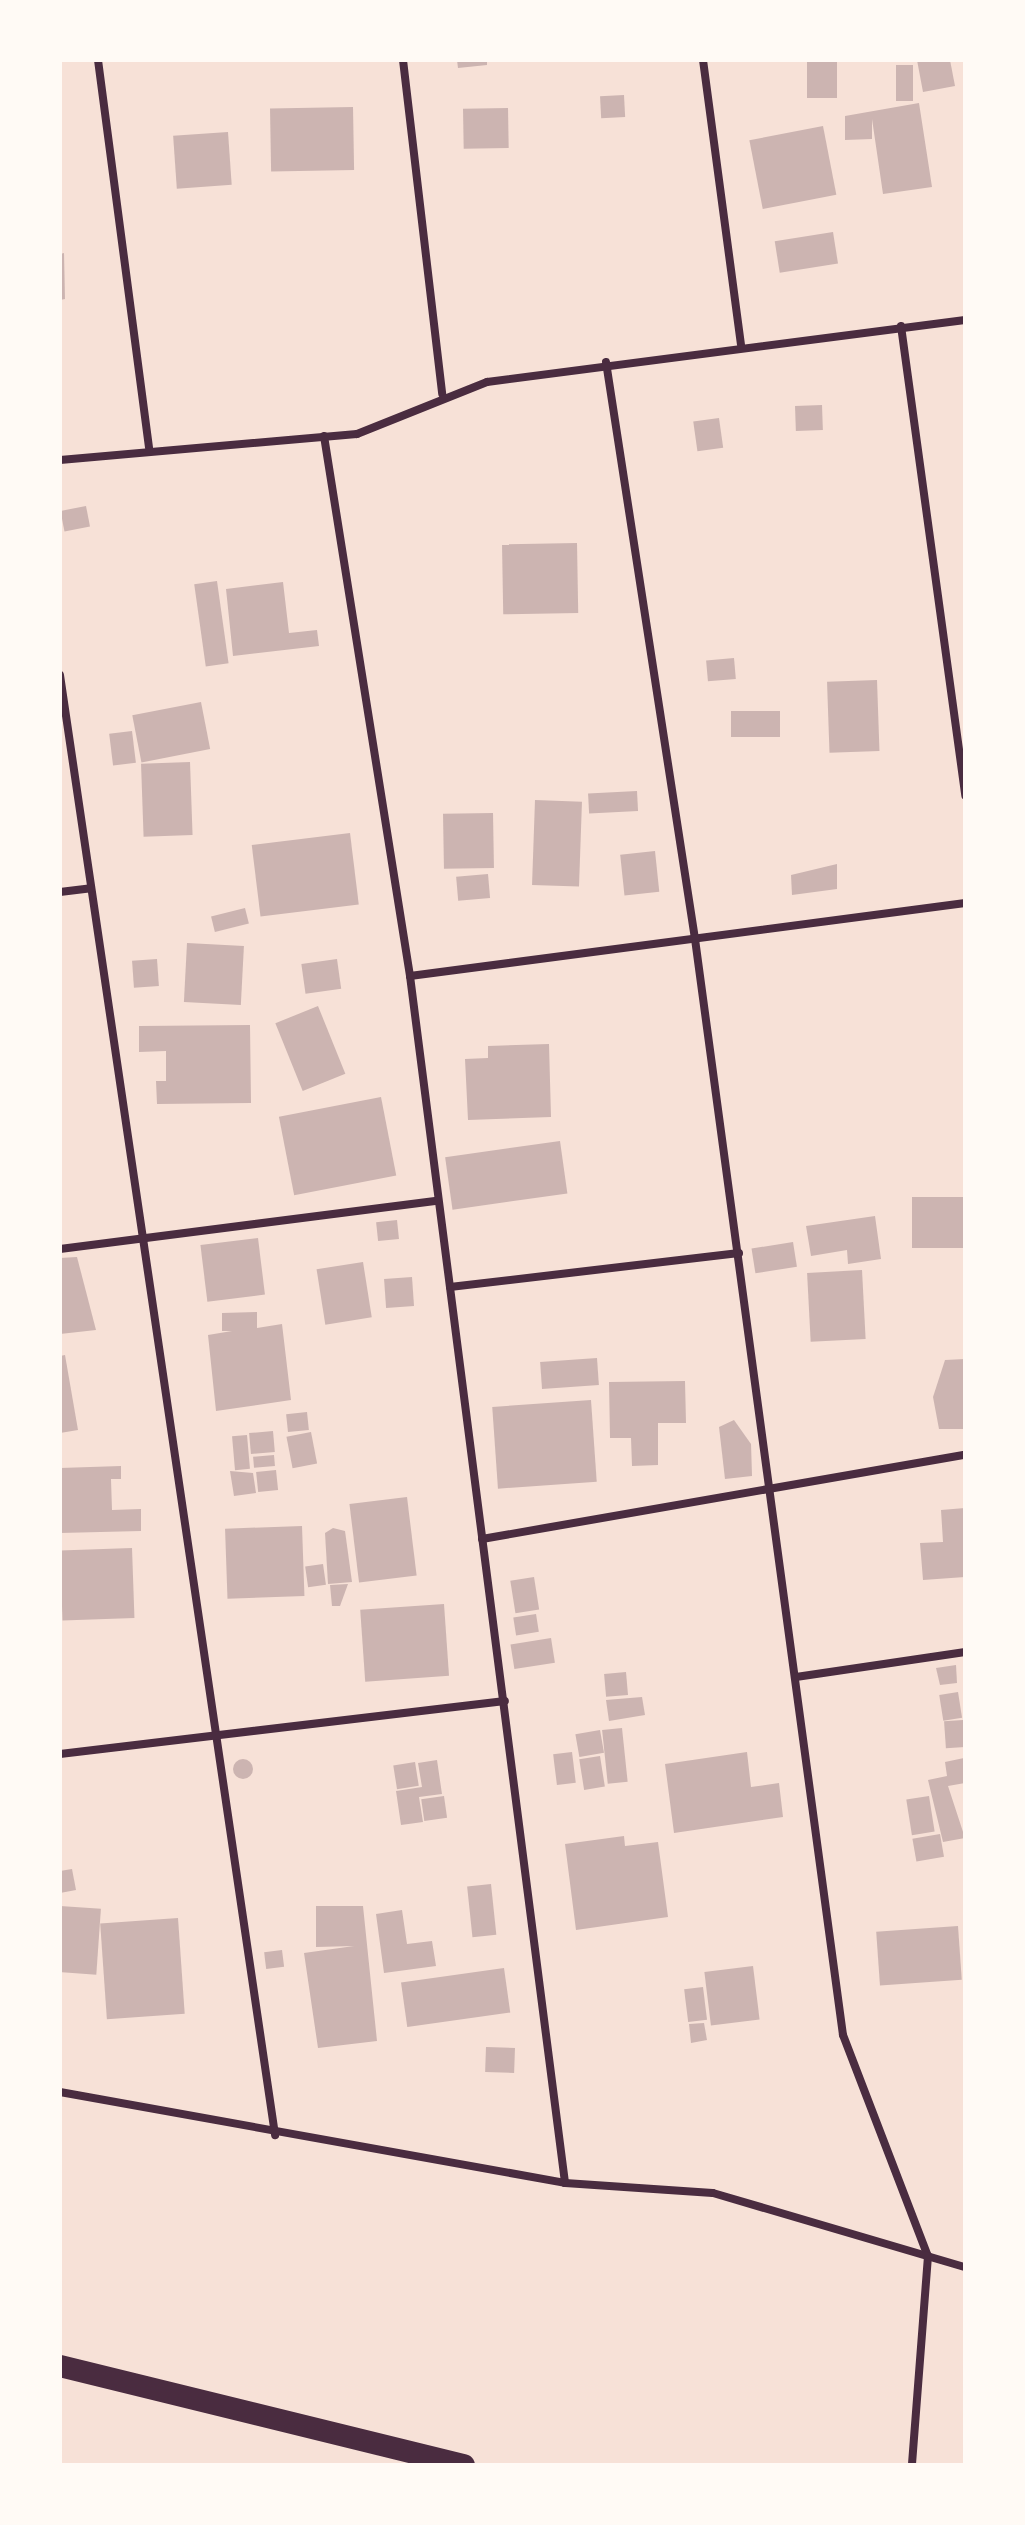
<!DOCTYPE html>
<html>
<head>
<meta charset="utf-8">
<style>
	body { margin:0 }
	#map { position:relative; width:1025px; height:2525px; overflow:hidden; background:#f7e1d7; font-family:Rubik,sans-serif }
	div>[style] { position:absolute }
	[style*='--x'] { left:calc(var(--x)*1px); top:calc(var(--y)*1px); width:calc(var(--w)*1px); rotate:calc(var(--a)*1deg) }
	.building>* { inset:0; background:#ccb4b1; transform-origin:0 0 }
	.round { border-radius:50% }
	.minor>* { height:8px; margin:-4px; padding:0 4px; transform-origin:4px; border-radius:4px; background:#4a2c40 }
	.trunk>* { height:22px; margin:-11px; padding:0 11px; transform-origin:11px; border-radius:11px; background:#4a2c40 }
	span { translate:-50% -50%; white-space:nowrap; text-align:center; line-height:1.15; -webkit-text-stroke:6px #fffaf5; paint-order:stroke }
	.frame { position:absolute; inset:0; border:62px solid #fffaf5; pointer-events:none }
</style>
</head>
<body>
<div id="map">
	<div class="building">
		<div style="clip-path:polygon(457px 60px,487px 60px,487px 65px,458px 68px)"></div>
		<div style="left:807px;top:60px;width:30px;height:38px"></div>
		<div style="clip-path:polygon(917px 60px,950px 60px,955px 86px,923px 92px)"></div>
		<div style="left:913px;top:65px;width:36px;height:17px;rotate:90deg"></div>
		<div style="left:624px;top:95px;width:22px;height:24px;rotate:87deg"></div>
		<div style="clip-path:polygon(919px 103px,932px 187px,883px 194px,872px 119px,872px 139px,845px 140px,845px 116px)"></div>
		<div style="left:353px;top:107px;width:63px;height:83px;rotate:89deg"></div>
		<div style="left:508px;top:108px;width:40px;height:45px;rotate:89deg"></div>
		<div style="left:823px;top:126px;width:70px;height:75px;rotate:79deg"></div>
		<div style="left:228px;top:132px;width:53px;height:55px;rotate:86deg"></div>
		<div style="left:833px;top:232px;width:32px;height:59px;rotate:81deg"></div>
		<div style="clip-path:polygon(64px 253px,65px 299px,60px 300px,60px 254px)"></div>
		<div style="left:822px;top:405px;width:25px;height:27px;rotate:88deg"></div>
		<div style="left:719px;top:418px;width:30px;height:26px;rotate:82deg"></div>
		<div style="left:86px;top:506px;width:21px;height:26px;rotate:79deg"></div>
		<div style="left:577px;top:543px;width:70px;height:75px;rotate:89deg"></div>
		<div style="left:217px;top:581px;width:83px;height:23px;rotate:82deg"></div>
		<div style="clip-path:polygon(283px 582px,289px 633px,317px 630px,319px 646px,233px 656px,226px 589px)"></div>
		<div style="left:734px;top:658px;width:21px;height:28px;rotate:85deg"></div>
		<div style="left:877px;top:680px;width:71px;height:50px;rotate:88deg"></div>
		<div style="left:201px;top:702px;width:48px;height:70px;rotate:79deg"></div>
		<div style="left:780px;top:711px;width:26px;height:49px;rotate:90deg"></div>
		<div style="left:132px;top:731px;width:32px;height:23px;rotate:83deg"></div>
		<div style="left:190px;top:762px;width:73px;height:49px;rotate:88deg"></div>
		<div style="left:637px;top:791px;width:20px;height:49px;rotate:87deg"></div>
		<div style="left:535px;top:800px;width:47px;height:85px;rotate:2deg"></div>
		<div style="left:493px;top:813px;width:55px;height:50px;rotate:89deg"></div>
		<div style="left:350px;top:833px;width:72px;height:99px;rotate:83deg"></div>
		<div style="left:655px;top:851px;width:41px;height:35px;rotate:84deg"></div>
		<div style="clip-path:polygon(837px 864px,837px 889px,792px 895px,791px 875px)"></div>
		<div style="left:488px;top:874px;width:24px;height:32px;rotate:85deg"></div>
		<div style="left:245px;top:908px;width:16px;height:35px;rotate:76deg"></div>
		<div style="left:187px;top:943px;width:57px;height:59px;rotate:3deg"></div>
		<div style="left:157px;top:959px;width:27px;height:25px;rotate:86deg"></div>
		<div style="left:337px;top:959px;width:30px;height:36px;rotate:82deg"></div>
		<div style="left:318px;top:1006px;width:73px;height:46px;rotate:68deg"></div>
		<div style="clip-path:polygon(250px 1025px,251px 1103px,157px 1104px,156px 1081px,166px 1081px,166px 1051px,139px 1052px,139px 1026px)"></div>
		<div style="clip-path:polygon(549px 1044px,551px 1117px,468px 1120px,465px 1059px,488px 1058px,488px 1046px)"></div>
		<div style="left:381px;top:1097px;width:80px;height:104px;rotate:79deg"></div>
		<div style="left:560px;top:1141px;width:53px;height:116px;rotate:82deg"></div>
		<div style="left:965px;top:1197px;width:51px;height:53px;rotate:90deg"></div>
		<div style="clip-path:polygon(875px 1216px,881px 1259px,848px 1264px,847px 1250px,811px 1256px,806px 1226px)"></div>
		<div style="left:397px;top:1220px;width:19px;height:21px;rotate:84deg"></div>
		<div style="left:258px;top:1238px;width:57px;height:58px;rotate:83deg"></div>
		<div style="left:793px;top:1242px;width:25px;height:42px;rotate:81deg"></div>
		<div style="clip-path:polygon(77px 1257px,96px 1330px,60px 1334px,60px 1258px)"></div>
		<div style="left:363px;top:1262px;width:56px;height:47px;rotate:81deg"></div>
		<div style="left:862px;top:1270px;width:69px;height:55px;rotate:87deg"></div>
		<div style="left:412px;top:1277px;width:29px;height:28px;rotate:86deg"></div>
		<div style="clip-path:polygon(257px 1312px,257px 1328px,282px 1324px,291px 1400px,216px 1411px,208px 1335px,232px 1331px,222px 1331px,222px 1313px)"></div>
		<div style="clip-path:polygon(65px 1355px,78px 1430px,60px 1433px,60px 1356px)"></div>
		<div style="left:597px;top:1358px;width:27px;height:57px;rotate:86deg"></div>
		<div style="clip-path:polygon(965px 1359px,965px 1429px,939px 1429px,933px 1397px,945px 1360px)"></div>
		<div style="clip-path:polygon(685px 1381px,686px 1423px,658px 1423px,658px 1465px,632px 1466px,631px 1438px,610px 1438px,609px 1382px)"></div>
		<div style="left:591px;top:1400px;width:82px;height:99px;rotate:86deg"></div>
		<div style="left:307px;top:1412px;width:18px;height:21px;rotate:84deg"></div>
		<div style="clip-path:polygon(734px 1420px,751px 1444px,752px 1476px,725px 1479px,719px 1427px)"></div>
		<div style="left:273px;top:1431px;width:21px;height:24px;rotate:85deg"></div>
		<div style="left:311px;top:1432px;width:32px;height:25px;rotate:79deg"></div>
		<div style="left:247px;top:1435px;width:34px;height:15px;rotate:85deg"></div>
		<div style="left:274px;top:1455px;width:11px;height:21px;rotate:85deg"></div>
		<div style="clip-path:polygon(121px 1466px,121px 1479px,111px 1479px,112px 1510px,141px 1509px,141px 1531px,60px 1533px,60px 1468px)"></div>
		<div style="left:276px;top:1470px;width:20px;height:20px;rotate:84deg"></div>
		<div style="clip-path:polygon(230px 1471px,253px 1473px,256px 1493px,234px 1496px)"></div>
		<div style="left:407px;top:1497px;width:79px;height:58px;rotate:83deg"></div>
		<div style="clip-path:polygon(965px 1508px,965px 1577px,923px 1580px,920px 1543px,943px 1542px,941px 1510px)"></div>
		<div style="left:302px;top:1526px;width:70px;height:77px;rotate:88deg"></div>
		<div style="clip-path:polygon(333px 1528px,345px 1531px,352px 1582px,328px 1584px,325px 1533px)"></div>
		<div style="left:132px;top:1548px;width:70px;height:72px;rotate:88deg"></div>
		<div style="left:323px;top:1564px;width:21px;height:18px;rotate:82deg"></div>
		<div style="left:534px;top:1577px;width:33px;height:24px;rotate:81deg"></div>
		<div style="clip-path:polygon(348px 1584px,340px 1606px,332px 1606px,330px 1585px)"></div>
		<div style="left:444px;top:1604px;width:72px;height:84px;rotate:86deg"></div>
		<div style="left:536px;top:1614px;width:18px;height:23px;rotate:81deg"></div>
		<div style="left:551px;top:1638px;width:25px;height:41px;rotate:81deg"></div>
		<div style="clip-path:polygon(956px 1665px,957px 1683px,940px 1685px,936px 1668px)"></div>
		<div style="left:626px;top:1672px;width:23px;height:22px;rotate:85deg"></div>
		<div style="left:958px;top:1692px;width:26px;height:19px;rotate:81deg"></div>
		<div style="clip-path:polygon(642px 1697px,645px 1715px,609px 1721px,606px 1700px)"></div>
		<div style="left:963px;top:1720px;width:27px;height:19px;rotate:86deg"></div>
		<div style="left:622px;top:1728px;width:54px;height:20px;rotate:84deg"></div>
		<div style="left:600px;top:1730px;width:23px;height:25px;rotate:80deg"></div>
		<div style="left:572px;top:1752px;width:31px;height:19px;rotate:83deg"></div>
		<div style="clip-path:polygon(747px 1752px,751px 1787px,779px 1783px,783px 1817px,674px 1833px,665px 1764px)"></div>
		<div style="left:600px;top:1756px;width:31px;height:21px;rotate:81deg"></div>
		<div style="clip-path:polygon(964px 1758px,965px 1783px,948px 1786px,965px 1838px,943px 1842px,928px 1780px,947px 1776px,945px 1762px)"></div>
		<div class="round" style="left:233px;top:1759px;width:20px;height:20px"></div>
		<div style="clip-path:polygon(437px 1760px,442px 1794px,419px 1797px,423px 1822px,401px 1825px,396px 1791px,422px 1787px,418px 1763px)"></div>
		<div style="left:415px;top:1762px;width:24px;height:22px;rotate:81deg"></div>
		<div style="left:444px;top:1796px;width:22px;height:23px;rotate:82deg"></div>
		<div style="left:929px;top:1796px;width:36px;height:23px;rotate:81deg"></div>
		<div style="left:940px;top:1834px;width:23px;height:28px;rotate:80deg"></div>
		<div style="clip-path:polygon(624px 1836px,625px 1846px,658px 1842px,668px 1917px,576px 1930px,565px 1844px)"></div>
		<div style="clip-path:polygon(72px 1869px,76px 1890px,60px 1893px,60px 1871px)"></div>
		<div style="left:491px;top:1884px;width:51px;height:24px;rotate:84deg"></div>
		<div style="left:60px;top:1906px;width:41px;height:66px;rotate:4deg"></div>
		<div style="clip-path:polygon(316px 1906px,363px 1906px,377px 2041px,318px 2048px,304px 1953px,354px 1946px,316px 1947px)"></div>
		<div style="clip-path:polygon(402px 1910px,407px 1944px,432px 1941px,436px 1966px,384px 1973px,376px 1914px)"></div>
		<div style="left:178px;top:1918px;width:96px;height:78px;rotate:86deg"></div>
		<div style="left:958px;top:1926px;width:54px;height:82px;rotate:86deg"></div>
		<div style="left:282px;top:1950px;width:17px;height:18px;rotate:83deg"></div>
		<div style="left:753px;top:1966px;width:54px;height:49px;rotate:83deg"></div>
		<div style="left:504px;top:1968px;width:45px;height:104px;rotate:82deg"></div>
		<div style="left:703px;top:1987px;width:33px;height:19px;rotate:83deg"></div>
		<div style="clip-path:polygon(704px 2023px,707px 2040px,691px 2043px,689px 2024px)"></div>
		<div style="left:486px;top:2047px;width:29px;height:25px;rotate:2deg"></div>
	</div>
	<div class="minor">
		<div style="--x:98;--y:60;--w:391;--a:82.5"></div>
		<div style="--x:403;--y:60;--w:336;--a:83.3"></div>
		<div style="--x:703;--y:60;--w:287;--a:82.4"></div>
		<div style="--x:901;--y:326;--w:474;--a:82.2"></div>
		<div style="--x:606;--y:362;--w:584;--a:81.23"></div>
		<div style="--x:695;--y:939;--w:1106;--a:82.31"></div>
		<div style="--x:843;--y:2035;--w:237;--a:69"></div>
		<div style="--x:928;--y:2256;--w:210;--a:94.4"></div>
		<div style="--x:324;--y:436;--w:547;--a:80.95"></div>
		<div style="--x:410;--y:976;--w:1217;--a:82.68"></div>
		<div style="--x:60;--y:460;--w:298;--a:-5"></div>
		<div style="--x:357;--y:434;--w:140;--a:-21.8"></div>
		<div style="--x:487;--y:382;--w:482;--a:-7.4"></div>
		<div style="--x:60;--y:675;--w:1476;--a:81.62"></div>
		<div style="--x:60;--y:892;--w:31;--a:-7"></div>
		<div style="--x:410;--y:976;--w:560;--a:-7.49"></div>
		<div style="--x:60;--y:1249;--w:380;--a:-7.3"></div>
		<div style="--x:450;--y:1287;--w:291;--a:-6.7"></div>
		<div style="--x:482;--y:1539;--w:490;--a:-9.9"></div>
		<div style="--x:796;--y:1677;--w:171;--a:-8.4"></div>
		<div style="--x:60;--y:1754;--w:448;--a:-6.8"></div>
		<div style="--x:60;--y:2092;--w:513;--a:10.21"></div>
		<div style="--x:565;--y:2183;--w:148;--a:3.9"></div>
		<div style="--x:713;--y:2193;--w:263;--a:16.4"></div>
	</div>
	<div class="trunk">
		<div style="--x:60;--y:2366;--w:416;--a:13.8"></div>
	</div>
	<div class="frame"></div>
</div>
</body>
</html>
